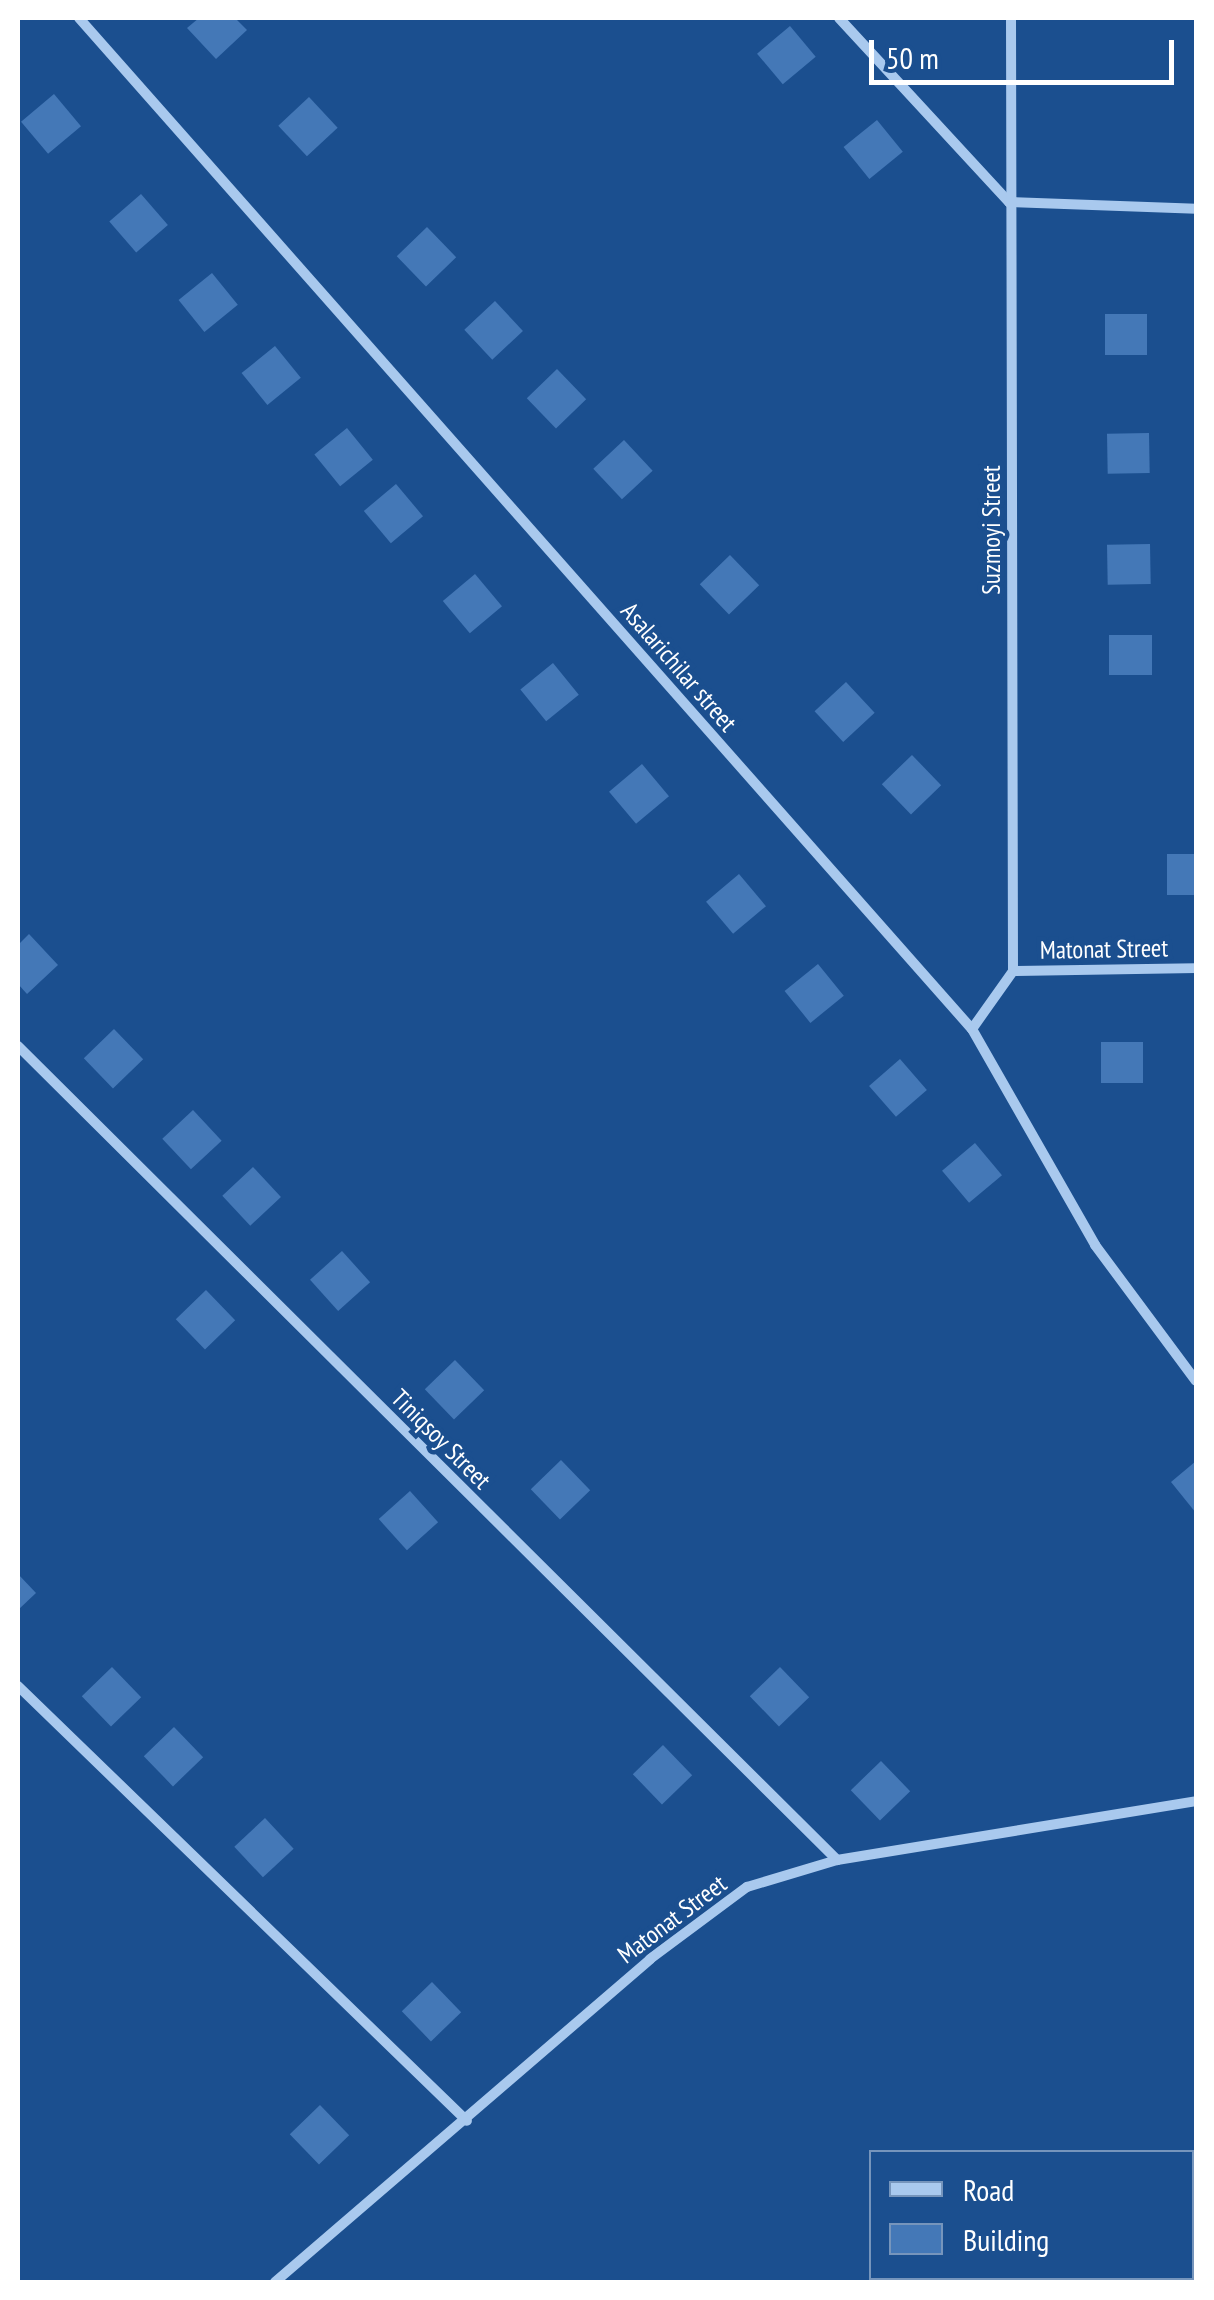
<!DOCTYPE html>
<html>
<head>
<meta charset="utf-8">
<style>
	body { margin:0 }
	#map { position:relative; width:1214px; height:2300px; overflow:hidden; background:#1b4f8f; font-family:"PT Sans Narrow",sans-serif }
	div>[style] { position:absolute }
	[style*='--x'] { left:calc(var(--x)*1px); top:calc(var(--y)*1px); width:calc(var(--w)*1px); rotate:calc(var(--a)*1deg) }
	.building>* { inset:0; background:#4478b7; transform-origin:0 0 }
	.street>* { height:10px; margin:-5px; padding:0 5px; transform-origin:5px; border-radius:5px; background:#a9c9ee }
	span { translate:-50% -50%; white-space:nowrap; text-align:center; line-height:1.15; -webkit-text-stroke:9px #1b4f8f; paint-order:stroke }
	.street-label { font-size:25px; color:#fff }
	.frame { position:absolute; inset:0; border:20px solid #fff; pointer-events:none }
	.legend { position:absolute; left:869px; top:2150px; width:325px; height:130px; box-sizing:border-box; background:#1b4f8f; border:2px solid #7695bc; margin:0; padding:12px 18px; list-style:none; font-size:30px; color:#fff }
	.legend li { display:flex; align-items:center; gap:20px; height:50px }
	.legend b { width:50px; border:2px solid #7695bc }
	.scale { position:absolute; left:869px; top:40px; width:305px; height:45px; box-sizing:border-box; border:5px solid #fff; border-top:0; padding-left:12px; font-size:30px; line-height:35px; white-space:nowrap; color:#fff; -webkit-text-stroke:8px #1b4f8f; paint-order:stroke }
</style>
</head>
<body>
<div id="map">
	<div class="building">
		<div style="clip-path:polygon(199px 18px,235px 18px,247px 30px,216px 59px,187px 28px)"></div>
		<div style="left:790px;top:26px;width:40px;height:43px;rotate:50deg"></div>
		<div style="left:54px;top:94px;width:42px;height:43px;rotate:50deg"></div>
		<div style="left:309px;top:97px;width:42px;height:42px;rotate:47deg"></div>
		<div style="left:877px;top:120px;width:41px;height:43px;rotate:51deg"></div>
		<div style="left:141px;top:194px;width:41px;height:42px;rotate:49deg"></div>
		<div style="left:427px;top:227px;width:42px;height:42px;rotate:46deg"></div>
		<div style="left:212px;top:273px;width:41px;height:43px;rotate:51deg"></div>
		<div style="left:495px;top:301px;width:41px;height:42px;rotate:47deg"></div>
		<div style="left:1105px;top:314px;width:42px;height:41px"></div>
		<div style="left:275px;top:346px;width:41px;height:43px;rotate:51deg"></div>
		<div style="left:557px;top:369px;width:42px;height:42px;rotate:46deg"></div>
		<div style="left:347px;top:428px;width:41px;height:42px;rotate:51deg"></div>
		<div style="left:1149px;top:433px;width:40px;height:42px;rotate:89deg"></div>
		<div style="left:624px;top:440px;width:42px;height:42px;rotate:47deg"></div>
		<div style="left:396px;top:484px;width:42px;height:42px;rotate:50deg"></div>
		<div style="left:1150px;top:544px;width:40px;height:43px;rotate:89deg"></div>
		<div style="left:730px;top:555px;width:42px;height:42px;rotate:46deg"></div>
		<div style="left:475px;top:574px;width:42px;height:42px;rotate:50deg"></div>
		<div style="left:1152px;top:635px;width:40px;height:43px;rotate:90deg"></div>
		<div style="left:553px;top:663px;width:41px;height:42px;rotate:51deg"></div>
		<div style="left:846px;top:682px;width:42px;height:43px;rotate:47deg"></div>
		<div style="left:912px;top:755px;width:42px;height:42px;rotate:46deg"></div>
		<div style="left:642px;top:764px;width:42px;height:43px;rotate:50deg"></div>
		<div style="left:1196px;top:854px;width:41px;height:29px;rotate:90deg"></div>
		<div style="left:739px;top:874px;width:42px;height:43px;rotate:50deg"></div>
		<div style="clip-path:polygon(29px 934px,58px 965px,27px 994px,18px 984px,18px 945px)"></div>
		<div style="left:818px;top:964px;width:41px;height:43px;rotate:51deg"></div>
		<div style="left:114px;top:1029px;width:42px;height:42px;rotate:46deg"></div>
		<div style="left:1101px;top:1042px;width:42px;height:41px"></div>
		<div style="left:900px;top:1059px;width:41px;height:41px;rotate:49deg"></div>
		<div style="left:193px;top:1110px;width:42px;height:42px;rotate:47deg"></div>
		<div style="left:975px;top:1143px;width:42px;height:43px;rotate:50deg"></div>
		<div style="left:253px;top:1167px;width:41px;height:42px;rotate:47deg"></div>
		<div style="left:342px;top:1251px;width:42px;height:43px;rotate:48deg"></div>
		<div style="left:206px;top:1290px;width:42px;height:42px;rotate:46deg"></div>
		<div style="left:455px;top:1360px;width:42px;height:42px;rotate:46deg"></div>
		<div style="left:561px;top:1460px;width:42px;height:42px;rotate:46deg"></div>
		<div style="clip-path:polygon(1196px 1461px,1196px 1513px,1171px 1482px)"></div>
		<div style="left:410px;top:1491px;width:42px;height:42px;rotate:48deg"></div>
		<div style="clip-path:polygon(18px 1574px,36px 1593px,18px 1610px)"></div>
		<div style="left:112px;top:1667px;width:42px;height:42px;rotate:46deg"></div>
		<div style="left:780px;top:1667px;width:42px;height:42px;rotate:46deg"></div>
		<div style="left:174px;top:1727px;width:42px;height:42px;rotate:46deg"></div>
		<div style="left:663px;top:1745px;width:42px;height:42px;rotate:46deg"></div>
		<div style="left:881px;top:1761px;width:42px;height:42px;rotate:46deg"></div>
		<div style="left:265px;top:1818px;width:42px;height:42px;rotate:47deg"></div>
		<div style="left:432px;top:1982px;width:42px;height:42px;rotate:46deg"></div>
		<div style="left:320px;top:2105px;width:42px;height:42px;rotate:46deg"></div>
	</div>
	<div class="street">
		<div style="--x:79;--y:18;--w:1349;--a:48.55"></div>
		<div style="--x:972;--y:1029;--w:249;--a:60.3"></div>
		<div style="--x:1095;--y:1245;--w:169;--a:53.4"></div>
		<div style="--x:839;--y:18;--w:251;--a:47.3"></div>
		<div style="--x:1009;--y:202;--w:187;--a:2.1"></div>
		<div style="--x:1013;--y:971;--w:183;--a:-0.9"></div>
		<div style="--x:972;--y:1029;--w:71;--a:-54.7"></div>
		<div style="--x:1013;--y:971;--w:953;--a:-90.12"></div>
		<div style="--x:18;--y:1046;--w:1155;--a:44.82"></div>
		<div style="--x:18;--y:1686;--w:625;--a:44.09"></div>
		<div style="--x:275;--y:2282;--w:495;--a:-40.7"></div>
		<div style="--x:650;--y:1959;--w:121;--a:-36.6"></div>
		<div style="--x:747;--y:1887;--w:94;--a:-16.7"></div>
		<div style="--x:837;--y:1860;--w:364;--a:-9.3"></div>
	</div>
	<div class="street-label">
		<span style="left:991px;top:530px;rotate:-90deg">Suzmoyi Street</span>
		<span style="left:679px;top:667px;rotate:49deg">Asalarichilar street</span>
		<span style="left:1104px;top:949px;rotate:-1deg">Matonat Street</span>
		<span style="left:441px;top:1439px;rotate:45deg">Tiniqsoy Street</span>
		<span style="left:672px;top:1919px;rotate:-37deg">Matonat Street</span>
	</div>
	<div class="frame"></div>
	<ul class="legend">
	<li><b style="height:12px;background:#a9c9ee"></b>Road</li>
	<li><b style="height:28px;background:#4478b7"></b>Building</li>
	</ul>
	<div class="scale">50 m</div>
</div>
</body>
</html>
